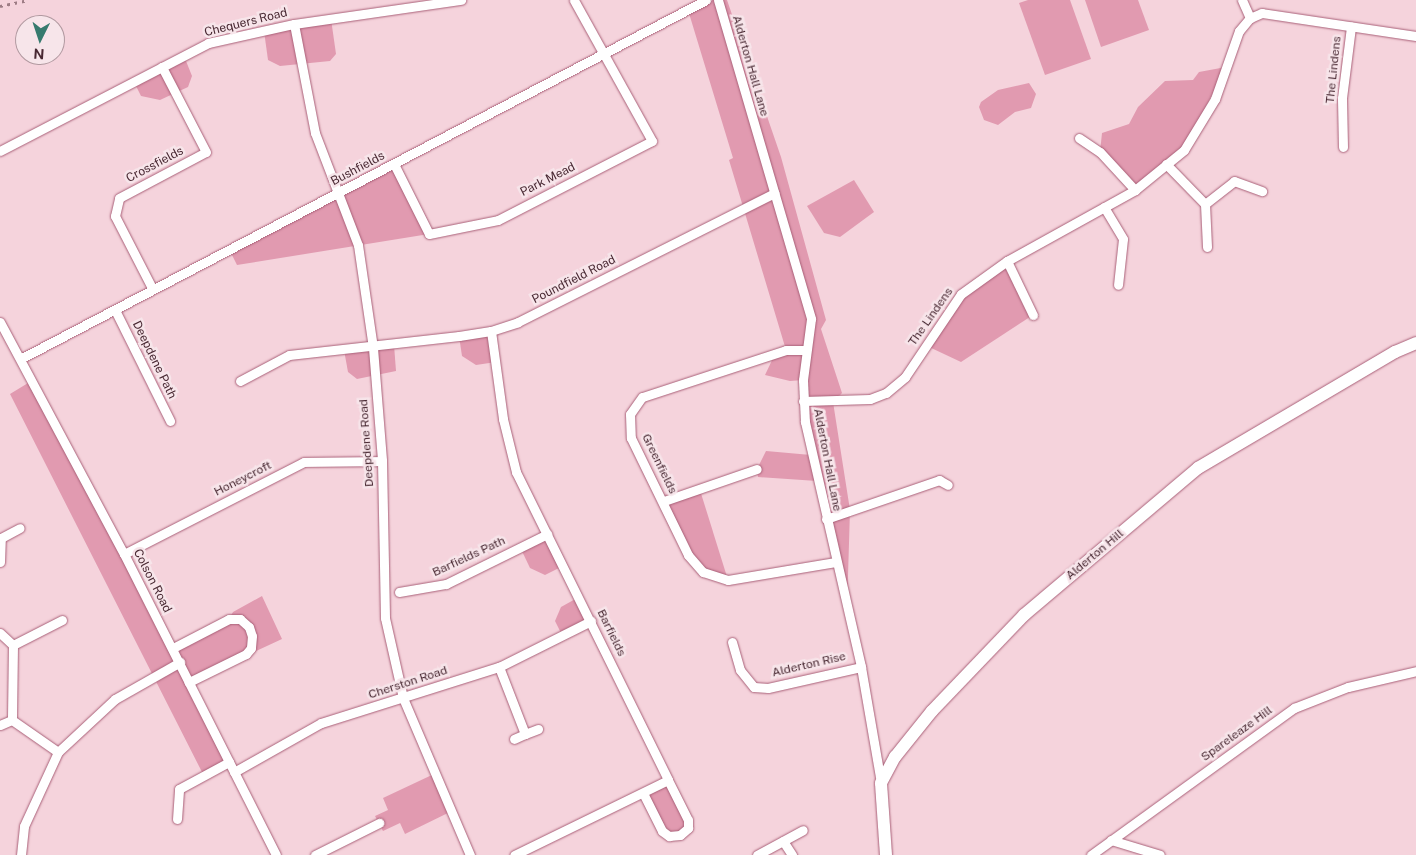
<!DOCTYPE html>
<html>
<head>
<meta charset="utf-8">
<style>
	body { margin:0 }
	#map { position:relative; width:1416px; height:855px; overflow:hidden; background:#f5d3dc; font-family:"Public Sans",sans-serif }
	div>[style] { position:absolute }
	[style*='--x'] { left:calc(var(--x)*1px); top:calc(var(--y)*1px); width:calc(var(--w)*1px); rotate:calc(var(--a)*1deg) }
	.green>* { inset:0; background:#e19ab0 }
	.roads { filter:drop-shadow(0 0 1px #a96078) drop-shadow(0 0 1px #a96078) }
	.street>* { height:9px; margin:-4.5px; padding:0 4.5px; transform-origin:4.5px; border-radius:4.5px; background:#fff }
	.secondary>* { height:12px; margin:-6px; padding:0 6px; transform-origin:6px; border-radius:6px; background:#fff }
	.rail>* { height:3px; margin-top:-1.5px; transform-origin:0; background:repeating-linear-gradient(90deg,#9d7c85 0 2.5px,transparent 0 7.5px) }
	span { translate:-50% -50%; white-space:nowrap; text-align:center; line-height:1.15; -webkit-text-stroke:5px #f7e5ea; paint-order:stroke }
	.street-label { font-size:12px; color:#482832 }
	.north { position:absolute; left:15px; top:15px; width:50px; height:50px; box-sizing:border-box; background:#f7e5ea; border:1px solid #b199a0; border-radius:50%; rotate:184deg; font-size:14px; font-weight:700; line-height:20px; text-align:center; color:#482832 }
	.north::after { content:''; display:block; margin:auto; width:18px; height:22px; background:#367a6e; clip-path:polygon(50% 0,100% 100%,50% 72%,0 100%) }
</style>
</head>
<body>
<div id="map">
	<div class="green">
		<div style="clip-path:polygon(706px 0,727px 0,781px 157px,826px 320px,821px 329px,842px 393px,833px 402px,850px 510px,847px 609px,817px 481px,758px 477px,757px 469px,766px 451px,811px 455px,803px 380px,790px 381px,765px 375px,775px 354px,786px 350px,729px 160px,733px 158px,688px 10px)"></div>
		<div style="clip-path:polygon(1028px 0,1070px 0,1091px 59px,1045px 75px,1019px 3px)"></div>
		<div style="clip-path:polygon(1085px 0,1138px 0,1149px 30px,1101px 47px)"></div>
		<div style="clip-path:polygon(331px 19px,336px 54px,330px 61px,280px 66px,268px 60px,264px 31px)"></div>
		<div style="clip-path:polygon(184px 56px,192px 76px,188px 87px,160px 100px,141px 96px,134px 82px)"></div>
		<div style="clip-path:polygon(1226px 67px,1184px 150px,1135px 190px,1100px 152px,1102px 133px,1129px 124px,1138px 107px,1165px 81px,1193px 80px,1199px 72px)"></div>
		<div style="clip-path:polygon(1029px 83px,1036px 94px,1031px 108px,1015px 112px,998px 125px,984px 120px,979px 107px,981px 102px,998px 90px)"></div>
		<div style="clip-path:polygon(394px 164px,429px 234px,237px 265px,229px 249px)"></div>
		<div style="clip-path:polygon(854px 180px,874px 212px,840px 237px,824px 233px,807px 206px)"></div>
		<div style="clip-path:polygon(1007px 261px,1033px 315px,961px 362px,927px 346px,961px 294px)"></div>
		<div style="clip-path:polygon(491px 331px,496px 362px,476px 365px,462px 356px,459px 336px)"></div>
		<div style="clip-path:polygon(394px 345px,396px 371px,357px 379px,348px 372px,344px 350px)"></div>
		<div style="clip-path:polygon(33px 380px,173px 648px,229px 619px,233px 612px,262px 596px,282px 639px,189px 682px,229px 762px,204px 776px,10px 394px)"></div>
		<div style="clip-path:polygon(699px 487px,728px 580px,703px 572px,688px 555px,664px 501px)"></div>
		<div style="clip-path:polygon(547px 534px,563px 566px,545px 575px,530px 568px,520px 547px)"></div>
		<div style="clip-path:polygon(579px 597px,591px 621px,562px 635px,555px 621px,561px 607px)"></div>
		<div style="clip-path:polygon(434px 774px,452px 811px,405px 834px,400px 823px,383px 831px,375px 816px,388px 810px,383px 798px)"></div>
		<div style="clip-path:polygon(668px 780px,688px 828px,669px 836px,643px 793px)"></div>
	</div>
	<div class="roads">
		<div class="street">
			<div style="--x:718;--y:0;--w:332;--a:73.7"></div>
			<div style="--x:811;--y:319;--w:62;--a:97.5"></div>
			<div style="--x:803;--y:380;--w:42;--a:87.3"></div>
			<div style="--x:805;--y:422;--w:251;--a:77.1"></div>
			<div style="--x:861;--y:667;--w:118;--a:80.2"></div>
			<div style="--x:1242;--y:0;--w:20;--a:66"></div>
			<div style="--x:294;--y:24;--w:111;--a:79.1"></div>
			<div style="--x:315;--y:133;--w:120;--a:69"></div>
			<div style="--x:358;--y:245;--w:104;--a:81.7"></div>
			<div style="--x:373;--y:348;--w:113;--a:85.4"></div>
			<div style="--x:382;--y:461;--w:157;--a:88.9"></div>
			<div style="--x:385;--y:618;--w:82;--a:77.3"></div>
			<div style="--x:403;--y:698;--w:171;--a:66.9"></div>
			<div style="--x:1079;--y:138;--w:25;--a:34"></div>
			<div style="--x:1100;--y:152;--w:52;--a:47.4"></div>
			<div style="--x:1343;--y:147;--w:49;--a:-91.2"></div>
			<div style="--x:1342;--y:98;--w:72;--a:-82.8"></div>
			<div style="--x:0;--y:151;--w:234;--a:-27.4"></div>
			<div style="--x:208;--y:43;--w:88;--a:-12.5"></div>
			<div style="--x:294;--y:24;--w:169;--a:-8.2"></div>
			<div style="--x:394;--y:164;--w:78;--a:63.4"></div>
			<div style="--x:429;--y:234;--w:70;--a:-11.5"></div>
			<div style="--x:498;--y:220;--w:173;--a:-27.2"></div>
			<div style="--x:652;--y:141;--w:161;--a:-119"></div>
			<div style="--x:1166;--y:164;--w:56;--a:45.7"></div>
			<div style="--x:1205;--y:204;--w:43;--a:87.3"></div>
			<div style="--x:1205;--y:204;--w:37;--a:-38"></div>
			<div style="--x:1234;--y:181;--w:30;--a:20"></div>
			<div style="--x:1104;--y:207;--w:37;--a:59"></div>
			<div style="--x:1123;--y:239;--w:46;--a:96.2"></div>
			<div style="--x:1007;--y:261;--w:60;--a:64.3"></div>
			<div style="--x:152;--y:288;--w:81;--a:-117.2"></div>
			<div style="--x:115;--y:216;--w:18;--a:-77"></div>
			<div style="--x:119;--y:198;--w:98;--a:-27.9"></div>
			<div style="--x:206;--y:152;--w:96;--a:-117.4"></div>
			<div style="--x:115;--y:310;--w:124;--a:63.6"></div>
			<div style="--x:0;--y:322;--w:263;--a:61.9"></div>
			<div style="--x:124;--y:554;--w:337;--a:63.2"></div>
			<div style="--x:491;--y:331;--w:89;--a:82.2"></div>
			<div style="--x:503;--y:419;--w:55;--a:76.2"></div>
			<div style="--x:516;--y:472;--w:343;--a:63.7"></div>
			<div style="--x:668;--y:780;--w:171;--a:154"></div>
			<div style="--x:806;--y:350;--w:20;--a:180"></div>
			<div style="--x:786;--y:350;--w:151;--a:161.9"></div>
			<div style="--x:642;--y:397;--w:21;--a:125"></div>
			<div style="--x:630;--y:414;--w:24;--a:88"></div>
			<div style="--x:631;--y:438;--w:130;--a:64"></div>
			<div style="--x:688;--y:555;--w:23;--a:49"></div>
			<div style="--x:703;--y:572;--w:26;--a:18"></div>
			<div style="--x:728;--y:580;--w:109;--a:-9.5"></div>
			<div style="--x:22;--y:358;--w:772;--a:-27.63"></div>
			<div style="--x:240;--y:381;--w:55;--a:-28"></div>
			<div style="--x:289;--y:355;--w:171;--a:-6.4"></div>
			<div style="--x:459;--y:336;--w:32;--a:-9"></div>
			<div style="--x:491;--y:331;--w:28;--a:-18"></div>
			<div style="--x:518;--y:322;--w:287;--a:-26.7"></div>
			<div style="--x:803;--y:401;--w:67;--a:-1.7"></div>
			<div style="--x:870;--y:399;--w:17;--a:-21"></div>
			<div style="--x:886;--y:393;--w:25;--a:-40"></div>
			<div style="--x:905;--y:377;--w:100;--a:-56"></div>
			<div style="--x:961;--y:294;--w:57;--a:-35.7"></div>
			<div style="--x:1007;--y:261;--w:146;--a:-29"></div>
			<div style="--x:1135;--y:190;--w:63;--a:-39.2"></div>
			<div style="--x:1184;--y:150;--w:60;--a:-58.7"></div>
			<div style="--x:1215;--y:99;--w:72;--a:-70.6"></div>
			<div style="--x:1239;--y:31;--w:17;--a:-50"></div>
			<div style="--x:1250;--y:18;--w:13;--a:-23"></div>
			<div style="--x:1262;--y:13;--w:156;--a:8.5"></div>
			<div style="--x:664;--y:501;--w:98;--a:-19"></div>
			<div style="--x:826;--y:519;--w:120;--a:-19"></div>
			<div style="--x:939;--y:480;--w:10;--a:29"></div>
			<div style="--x:124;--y:554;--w:202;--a:-27.1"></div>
			<div style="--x:304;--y:462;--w:78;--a:-0.7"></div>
			<div style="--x:0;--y:562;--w:24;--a:-88"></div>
			<div style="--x:1;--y:538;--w:21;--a:-28"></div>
			<div style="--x:399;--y:592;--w:48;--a:-9.7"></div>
			<div style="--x:446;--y:584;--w:113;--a:-26.3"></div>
			<div style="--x:0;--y:633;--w:18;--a:43"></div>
			<div style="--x:13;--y:645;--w:75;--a:90.8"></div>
			<div style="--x:12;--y:720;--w:56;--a:34.8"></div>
			<div style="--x:732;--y:642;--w:29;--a:74"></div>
			<div style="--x:740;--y:670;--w:22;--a:51"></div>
			<div style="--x:754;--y:687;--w:14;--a:4"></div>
			<div style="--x:768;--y:688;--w:95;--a:-12.7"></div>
			<div style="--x:13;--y:645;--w:55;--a:-27"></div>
			<div style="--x:173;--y:648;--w:63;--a:-27.4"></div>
			<div style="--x:229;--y:619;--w:11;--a:0"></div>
			<div style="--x:240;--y:619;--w:12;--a:42"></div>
			<div style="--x:249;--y:627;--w:9;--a:72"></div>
			<div style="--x:252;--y:636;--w:12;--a:95"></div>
			<div style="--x:251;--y:648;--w:8;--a:130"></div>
			<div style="--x:246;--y:654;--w:64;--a:153.8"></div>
			<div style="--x:499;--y:667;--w:72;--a:68.8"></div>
			<div style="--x:525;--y:734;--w:12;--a:156"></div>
			<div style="--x:0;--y:725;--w:13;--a:-23"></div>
			<div style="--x:525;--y:734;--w:14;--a:-21"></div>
			<div style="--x:234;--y:772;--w:100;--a:-29.4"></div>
			<div style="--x:321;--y:723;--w:187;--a:-17.5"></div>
			<div style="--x:499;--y:667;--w:103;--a:-26.6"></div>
			<div style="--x:643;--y:793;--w:42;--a:63.4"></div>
			<div style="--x:662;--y:831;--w:9;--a:36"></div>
			<div style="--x:669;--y:836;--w:11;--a:-5"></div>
			<div style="--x:680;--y:835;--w:11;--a:-41"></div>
			<div style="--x:688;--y:828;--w:8;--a:-90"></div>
			<div style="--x:688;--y:820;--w:45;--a:-116.6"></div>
			<div style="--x:177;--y:819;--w:30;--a:-86"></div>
			<div style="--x:179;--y:789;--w:57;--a:-28.4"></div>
			<div style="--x:1111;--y:840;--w:51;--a:17"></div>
			<div style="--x:783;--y:841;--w:17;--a:57"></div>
			<div style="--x:21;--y:855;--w:29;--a:-84"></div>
			<div style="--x:24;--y:826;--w:81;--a:-65.3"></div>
			<div style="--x:58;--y:752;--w:78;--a:-42.9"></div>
			<div style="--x:115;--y:699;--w:75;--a:-29.6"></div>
			<div style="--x:315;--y:855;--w:72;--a:-26.6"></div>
			<div style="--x:757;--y:855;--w:52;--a:-28.5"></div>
			<div style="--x:1091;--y:855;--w:251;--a:-35.9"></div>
			<div style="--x:1294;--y:708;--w:58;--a:-21.3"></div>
			<div style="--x:1348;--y:687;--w:70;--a:-13.2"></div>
		</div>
		<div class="secondary">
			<div style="--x:886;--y:855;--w:72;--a:-94"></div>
			<div style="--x:881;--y:783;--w:30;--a:-62"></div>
			<div style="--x:895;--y:757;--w:59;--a:-51.2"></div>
			<div style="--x:932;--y:711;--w:133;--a:-46.2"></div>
			<div style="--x:1024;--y:615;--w:228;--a:-40.2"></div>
			<div style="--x:1198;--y:468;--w:229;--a:-30.5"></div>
			<div style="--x:1395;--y:352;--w:23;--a:-23"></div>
		</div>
	</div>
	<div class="rail">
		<div style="--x:0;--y:6;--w:29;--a:-12"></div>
	</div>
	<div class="street-label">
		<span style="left:246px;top:23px;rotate:-14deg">Chequers Road</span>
		<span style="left:750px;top:66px;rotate:74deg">Alderton Hall Lane</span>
		<span style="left:1334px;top:70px;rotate:-84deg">The Lindens</span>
		<span style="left:155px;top:165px;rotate:-28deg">Crossfields</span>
		<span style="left:358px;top:169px;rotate:-28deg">Bushfields</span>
		<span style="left:548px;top:180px;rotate:-27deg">Park Mead</span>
		<span style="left:574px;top:280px;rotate:-27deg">Poundfield Road</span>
		<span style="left:931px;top:317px;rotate:-55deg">The Lindens</span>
		<span style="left:154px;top:360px;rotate:64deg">Deepdene Path</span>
		<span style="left:367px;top:443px;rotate:-94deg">Deepdene Road</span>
		<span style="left:827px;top:460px;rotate:79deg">Alderton Hall Lane</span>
		<span style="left:659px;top:464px;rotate:64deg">Greenfields</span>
		<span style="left:243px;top:479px;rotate:-27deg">Honeycroft</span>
		<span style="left:1095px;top:555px;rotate:-40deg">Alderton Hill</span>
		<span style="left:469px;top:557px;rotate:-25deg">Barfields Path</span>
		<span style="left:152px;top:581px;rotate:63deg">Colson Road</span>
		<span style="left:611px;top:633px;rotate:64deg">Barfields</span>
		<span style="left:809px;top:665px;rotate:-13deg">Alderton Rise</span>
		<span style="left:408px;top:683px;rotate:-18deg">Cherston Road</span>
		<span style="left:1237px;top:734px;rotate:-36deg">Spareleaze Hill</span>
	</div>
	<div class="north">N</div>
</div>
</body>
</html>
